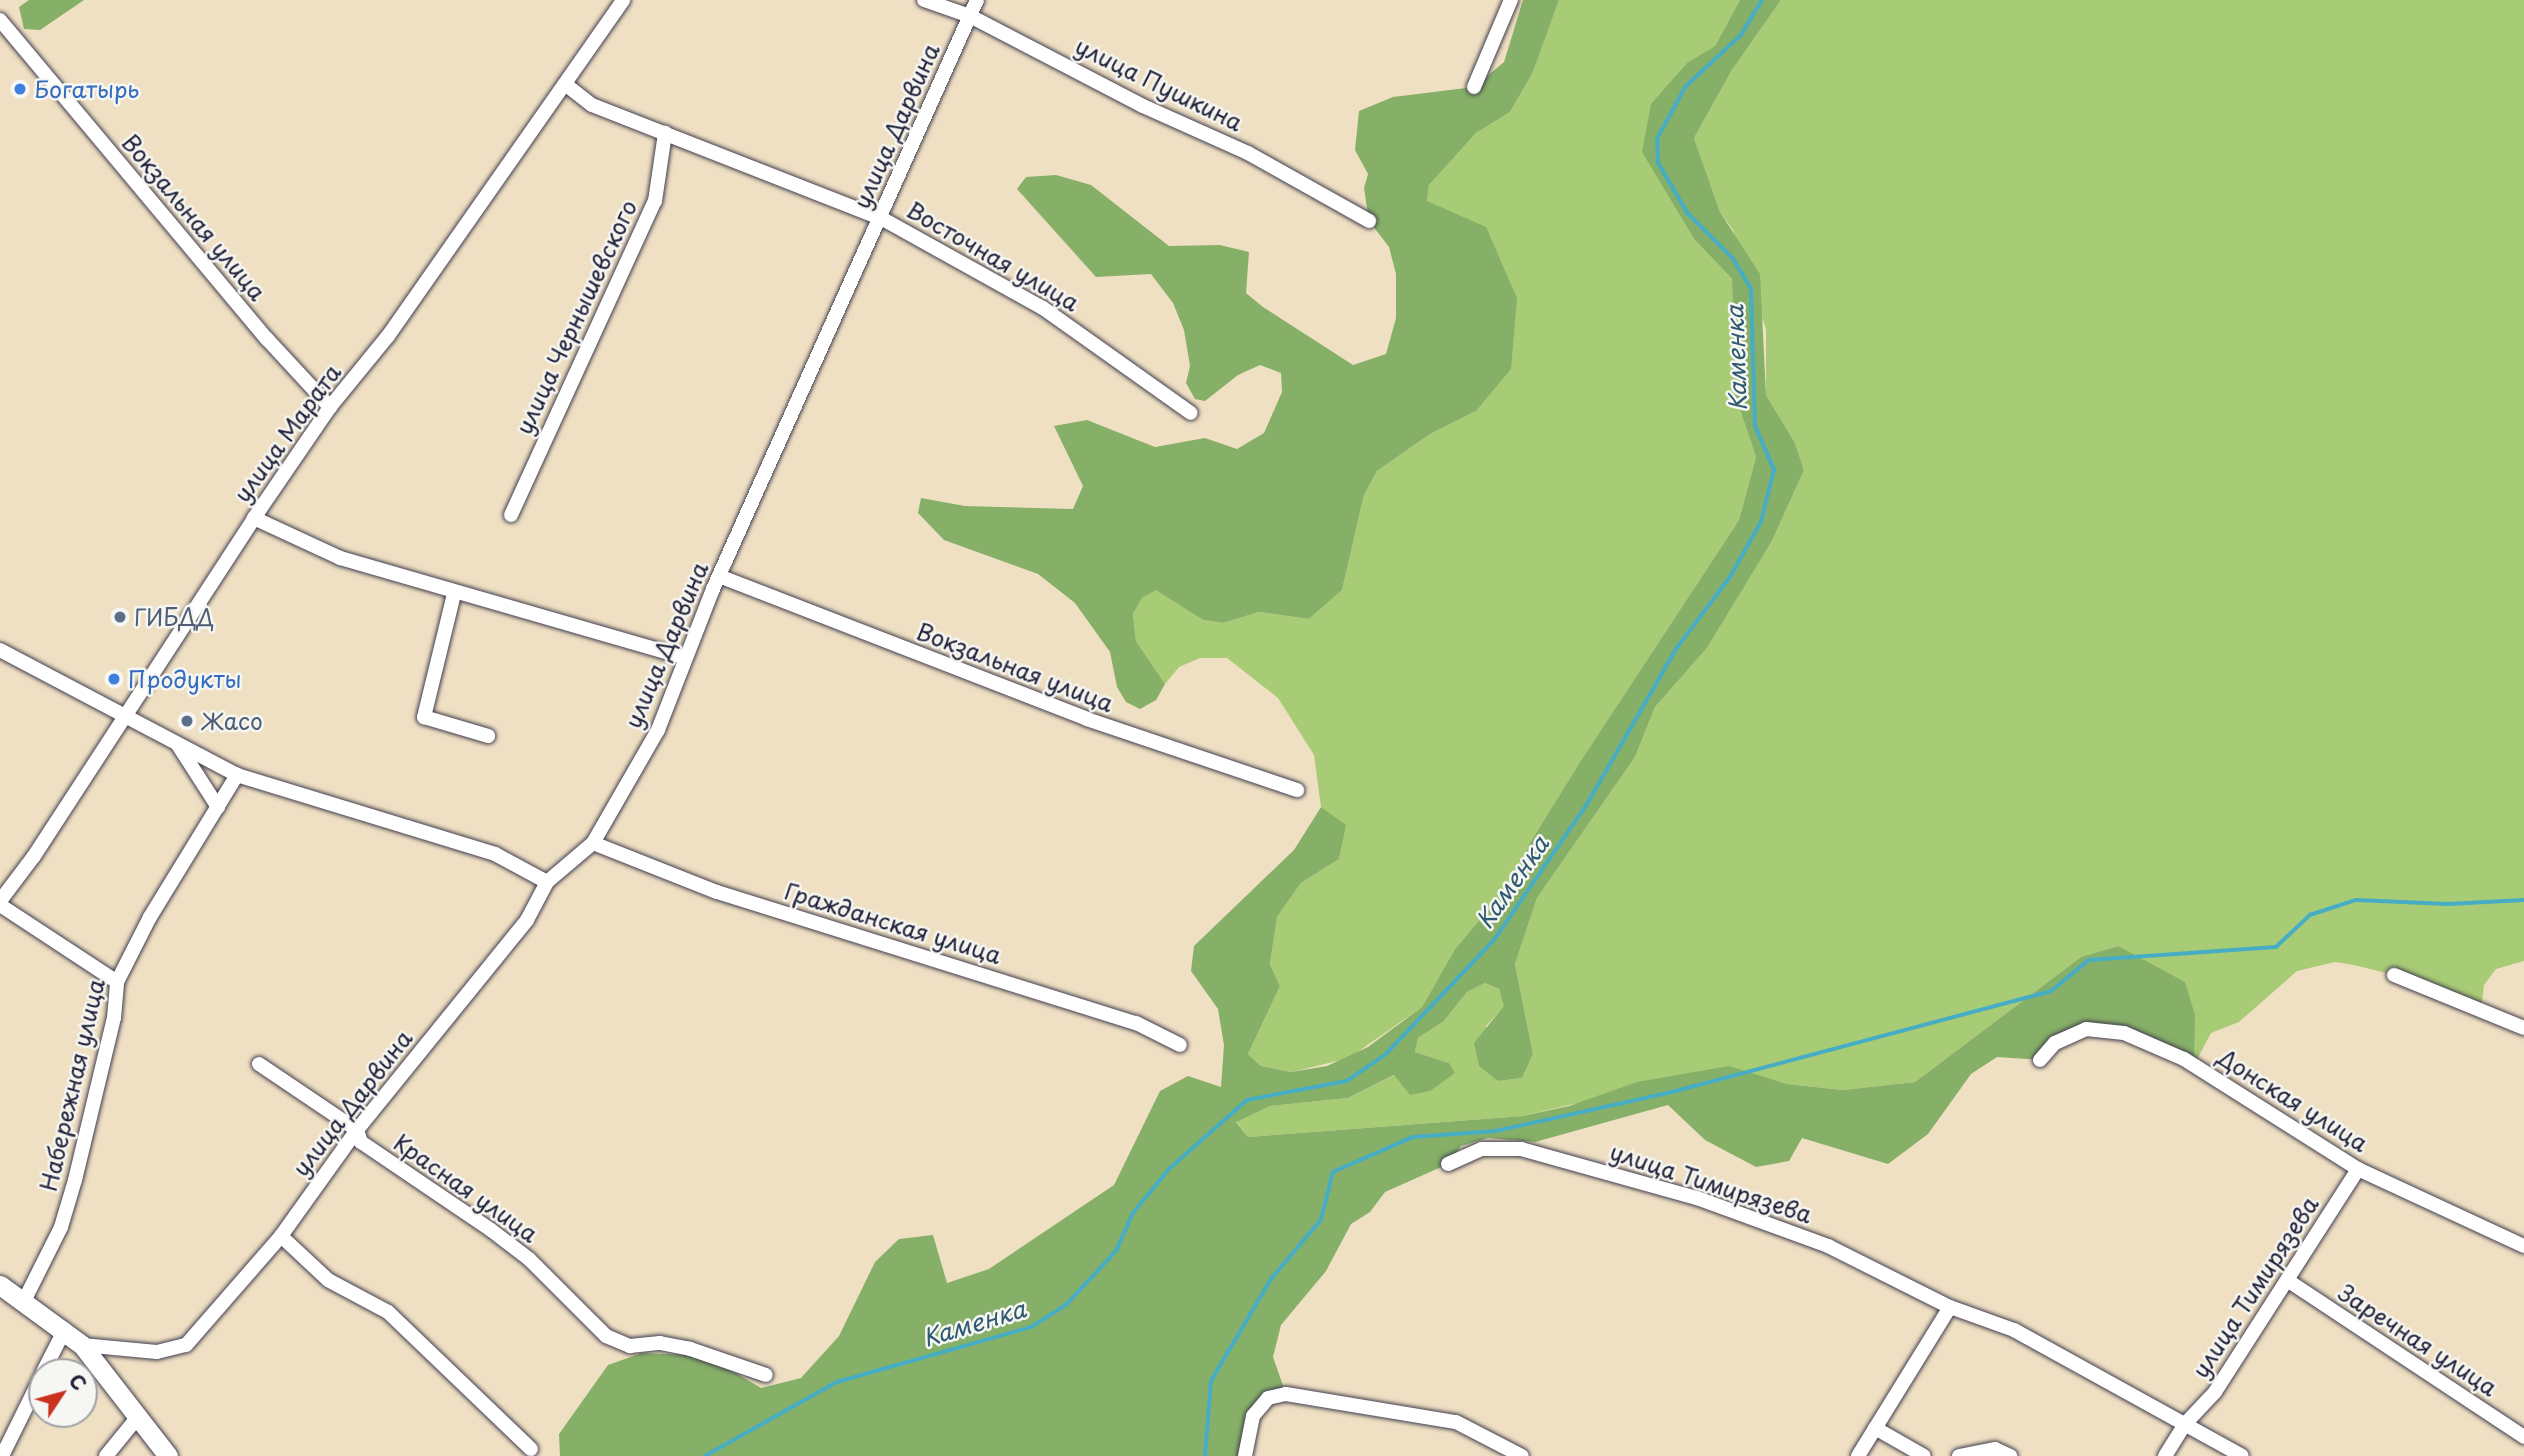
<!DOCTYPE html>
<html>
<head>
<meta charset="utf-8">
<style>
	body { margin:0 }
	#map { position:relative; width:2524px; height:1456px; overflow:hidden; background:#f0e0c3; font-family:"Playpen Sans",sans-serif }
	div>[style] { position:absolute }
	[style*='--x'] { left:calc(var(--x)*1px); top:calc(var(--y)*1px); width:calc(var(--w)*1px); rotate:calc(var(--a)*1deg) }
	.green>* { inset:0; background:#a8cc76 }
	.forest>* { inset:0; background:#86b067 }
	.stream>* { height:3.5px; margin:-1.75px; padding:0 1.75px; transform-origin:1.75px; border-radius:1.75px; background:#46adc5 }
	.roads { filter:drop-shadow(0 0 2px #413e4f) drop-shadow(0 0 2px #413e4f) }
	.street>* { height:14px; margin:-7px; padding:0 7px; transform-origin:7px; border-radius:7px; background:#fff }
	.secondary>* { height:19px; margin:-9.5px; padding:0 9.5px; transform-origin:9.5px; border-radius:9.5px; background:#fff }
	.dots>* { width:19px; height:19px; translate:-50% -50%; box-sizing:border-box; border:4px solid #f6f6f2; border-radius:50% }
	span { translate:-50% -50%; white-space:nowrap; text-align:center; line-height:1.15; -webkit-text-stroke:5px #f6f6f2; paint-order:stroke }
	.street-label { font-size:23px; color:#22223b }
	.shop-label { font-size:23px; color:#366cbe }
	.left { translate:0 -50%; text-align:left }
	.service-label { font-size:23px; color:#4e5e75 }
	.water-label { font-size:24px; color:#305a72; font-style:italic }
	.north { position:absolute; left:28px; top:1358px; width:70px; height:70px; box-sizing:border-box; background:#f6f6f2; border:2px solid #a1a1a9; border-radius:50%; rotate:54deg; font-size:19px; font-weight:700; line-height:28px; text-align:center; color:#22223b }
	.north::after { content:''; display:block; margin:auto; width:24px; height:32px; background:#c8321e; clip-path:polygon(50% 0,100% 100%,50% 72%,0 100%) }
</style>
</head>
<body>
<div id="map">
	<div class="green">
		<div style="clip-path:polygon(1559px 0,1740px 0,1715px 46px,1688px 62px,1642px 151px,1694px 239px,1732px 279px,1735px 395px,1756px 457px,1739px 520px,1580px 762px,1531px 841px,1515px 880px,1455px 949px,1422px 1007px,1349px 1058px,1292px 1072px,1261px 1066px,1248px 1054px,1280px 986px,1270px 964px,1277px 917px,1301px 883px,1339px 859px,1345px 825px,1321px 807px,1314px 755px,1278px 698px,1227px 658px,1200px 658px,1179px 667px,1165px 684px,1136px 641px,1133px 614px,1142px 598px,1156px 589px,1203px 620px,1223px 623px,1259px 612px,1309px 619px,1342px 590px,1364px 495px,1377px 471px,1430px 434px,1476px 411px,1427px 201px,1429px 185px,1476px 133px,1510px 112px,1533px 72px)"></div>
		<div style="clip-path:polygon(1781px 0,2524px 0,2524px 961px,2496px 969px,2484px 985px,2481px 1009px,2394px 975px,2354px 965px,2335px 962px,2297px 971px,2239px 1022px,2211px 1033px,2194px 1065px,2118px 946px,2081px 957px,1915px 1082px,1843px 1090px,1787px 1084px,1729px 1067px,1523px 1116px,1248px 1137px,1236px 1121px,1270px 1106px,1348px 1098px,1395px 1075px,1410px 1095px,1449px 1063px,1415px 1052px,1418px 1038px,1444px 1021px,1467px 992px,1485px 983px,1499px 989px,1505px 1006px,1486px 1026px,1498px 1081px,1522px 1078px,1533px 1054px,1515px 964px,1537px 898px,1635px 757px,1655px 707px,1707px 648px,1772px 541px,1804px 470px,1795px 443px,1766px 395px,1766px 329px,1733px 230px,1720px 212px,1694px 138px,1732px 70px)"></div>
	</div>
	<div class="forest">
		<div style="clip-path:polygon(29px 0,84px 0,40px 30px,24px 29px,19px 7px)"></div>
		<div style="clip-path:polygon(1523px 0,1559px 0,1533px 72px,1510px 112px,1476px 133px,1429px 185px,1427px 201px,1486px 227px,1517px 298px,1511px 369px,1476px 411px,1430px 434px,1377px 471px,1364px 495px,1342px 590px,1309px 619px,1259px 612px,1223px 623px,1203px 620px,1156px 590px,1142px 598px,1133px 614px,1136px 641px,1165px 684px,1156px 700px,1140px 709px,1126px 702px,1117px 687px,1110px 652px,1075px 603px,1038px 574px,944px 540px,918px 513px,921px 498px,965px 506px,1073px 509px,1083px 486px,1054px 426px,1087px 420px,1155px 447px,1205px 438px,1237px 449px,1264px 433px,1282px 392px,1281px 373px,1260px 365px,1238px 375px,1205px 401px,1195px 399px,1186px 383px,1190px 366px,1184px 330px,1173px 303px,1151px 274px,1096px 277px,1017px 189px,1026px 177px,1056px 175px,1091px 185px,1169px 246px,1220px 245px,1249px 252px,1246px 293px,1263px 307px,1353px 365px,1386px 354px,1396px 318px,1396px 274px,1389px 247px,1369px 221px,1364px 188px,1368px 174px,1355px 150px,1359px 111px,1393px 97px,1474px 87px,1504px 62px)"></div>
		<div style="clip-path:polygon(1740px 0,1781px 0,1732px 70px,1694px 138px,1720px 212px,1760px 274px,1766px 395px,1795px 443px,1804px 470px,1772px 541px,1707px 648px,1655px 707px,1635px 757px,1537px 898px,1515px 964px,1533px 1054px,1522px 1078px,1498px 1081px,1479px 1066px,1474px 1043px,1504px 1006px,1499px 989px,1485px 983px,1467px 992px,1444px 1021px,1418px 1038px,1415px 1052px,1449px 1063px,1455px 1073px,1430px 1091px,1410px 1095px,1394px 1075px,1348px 1098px,1270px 1106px,1236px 1122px,1248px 1137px,1523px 1116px,1569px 1106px,1637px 1082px,1729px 1066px,1787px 1084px,1843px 1090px,1915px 1082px,2081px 957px,2118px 946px,2185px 982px,2195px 1015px,2194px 1065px,2124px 1033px,2086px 1029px,2040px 1060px,1997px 1057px,1971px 1074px,1928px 1134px,1888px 1164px,1802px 1138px,1789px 1161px,1756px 1167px,1705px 1140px,1668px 1105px,1535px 1142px,1488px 1138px,1461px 1146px,1448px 1164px,1385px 1192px,1370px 1212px,1351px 1224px,1326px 1271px,1281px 1325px,1273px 1357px,1286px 1394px,1268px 1398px,1245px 1456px,560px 1456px,559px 1434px,608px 1365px,642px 1353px,688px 1355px,727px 1368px,761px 1388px,801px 1378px,839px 1336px,875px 1262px,899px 1239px,933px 1235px,947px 1283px,989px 1269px,1114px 1185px,1160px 1091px,1188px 1076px,1221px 1087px,1224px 1045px,1218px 1009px,1191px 971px,1194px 946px,1294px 850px,1321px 807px,1346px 825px,1339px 859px,1301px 883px,1277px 917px,1270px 964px,1280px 986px,1248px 1054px,1261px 1066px,1291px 1072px,1327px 1066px,1368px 1047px,1422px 1007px,1455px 949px,1514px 880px,1531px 841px,1580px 762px,1739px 520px,1756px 457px,1735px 395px,1732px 279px,1694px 239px,1642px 152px,1651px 104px,1688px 62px,1715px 46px)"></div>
	</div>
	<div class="stream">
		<div style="--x:705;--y:1456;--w:151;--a:-29.3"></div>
		<div style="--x:837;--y:1382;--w:202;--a:-15.8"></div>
		<div style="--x:1031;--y:1327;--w:41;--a:-32.2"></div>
		<div style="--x:1066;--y:1305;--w:74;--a:-47.2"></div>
		<div style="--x:1116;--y:1251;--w:42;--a:-65.9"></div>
		<div style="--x:1133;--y:1213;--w:57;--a:-50.7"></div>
		<div style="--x:1169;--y:1169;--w:104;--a:-41.5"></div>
		<div style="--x:1247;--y:1100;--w:102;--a:-10.8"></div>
		<div style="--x:1347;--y:1081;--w:46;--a:-34.4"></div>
		<div style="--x:1385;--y:1055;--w:158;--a:-46.5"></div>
		<div style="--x:1494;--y:940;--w:165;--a:-55.6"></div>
		<div style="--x:1587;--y:804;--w:179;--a:-60.1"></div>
		<div style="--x:1676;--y:649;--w:90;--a:-53.1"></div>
		<div style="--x:1730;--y:577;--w:63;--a:-60.6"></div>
		<div style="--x:1761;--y:522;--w:54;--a:-76"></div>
		<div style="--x:1774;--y:470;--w:48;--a:-113.4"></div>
		<div style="--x:1755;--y:426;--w:137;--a:-91.7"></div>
		<div style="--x:1751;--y:289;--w:35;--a:-121"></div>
		<div style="--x:1733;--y:259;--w:65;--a:-135"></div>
		<div style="--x:1687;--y:213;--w:58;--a:-120.1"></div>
		<div style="--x:1658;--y:163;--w:24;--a:-92"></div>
		<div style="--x:1657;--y:139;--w:60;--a:-61.3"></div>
		<div style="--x:1686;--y:86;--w:75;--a:-42.8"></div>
		<div style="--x:1741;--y:35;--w:41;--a:-59"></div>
		<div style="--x:1205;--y:1456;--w:75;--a:-85.4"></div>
		<div style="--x:1211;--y:1381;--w:118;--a:-59.5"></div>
		<div style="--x:1271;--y:1279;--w:77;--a:-49.7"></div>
		<div style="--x:1321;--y:1220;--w:49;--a:-76"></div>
		<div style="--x:1333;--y:1172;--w:87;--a:-23.6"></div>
		<div style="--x:1413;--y:1137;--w:83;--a:-4.1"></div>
		<div style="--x:1496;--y:1131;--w:180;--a:-12.5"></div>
		<div style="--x:1672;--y:1092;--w:392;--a:-14.9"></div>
		<div style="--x:2051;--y:991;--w:49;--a:-39.2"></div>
		<div style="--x:2089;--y:960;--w:187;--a:-4"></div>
		<div style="--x:2276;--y:947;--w:47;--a:-43.3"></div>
		<div style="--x:2310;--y:915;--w:48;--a:-18.1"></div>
		<div style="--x:2356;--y:900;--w:92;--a:2.5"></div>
		<div style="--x:2448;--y:904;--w:76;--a:-3"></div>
	</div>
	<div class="roads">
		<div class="street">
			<div style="--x:924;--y:0;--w:49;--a:19.2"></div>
			<div style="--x:970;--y:16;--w:195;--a:27.5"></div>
			<div style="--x:1143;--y:106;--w:115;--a:24.1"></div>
			<div style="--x:1248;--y:153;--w:139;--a:29.3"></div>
			<div style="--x:0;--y:20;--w:416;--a:50.1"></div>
			<div style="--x:267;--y:339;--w:93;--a:47.2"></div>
			<div style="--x:565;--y:84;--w:34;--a:38"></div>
			<div style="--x:592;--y:105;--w:310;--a:21.4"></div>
			<div style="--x:881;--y:218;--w:185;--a:29.1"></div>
			<div style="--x:1043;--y:308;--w:181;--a:35.4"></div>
			<div style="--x:1474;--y:87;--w:95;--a:-67"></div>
			<div style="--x:511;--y:515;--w:345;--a:-65.4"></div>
			<div style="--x:655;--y:201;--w:69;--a:-81.6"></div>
			<div style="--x:254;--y:518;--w:95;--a:24.9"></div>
			<div style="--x:340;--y:558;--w:358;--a:16.1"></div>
			<div style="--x:719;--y:576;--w:395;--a:21.2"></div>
			<div style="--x:1087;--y:719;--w:222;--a:18.7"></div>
			<div style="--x:454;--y:594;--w:127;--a:103.7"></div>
			<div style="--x:424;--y:717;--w:67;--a:16.5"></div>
			<div style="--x:0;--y:650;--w:268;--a:27.8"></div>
			<div style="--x:237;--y:775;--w:270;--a:17"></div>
			<div style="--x:495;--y:854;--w:59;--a:28.3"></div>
			<div style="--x:178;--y:745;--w:74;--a:57.2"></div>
			<div style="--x:593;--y:843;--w:133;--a:21.6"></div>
			<div style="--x:717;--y:892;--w:439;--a:17.4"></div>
			<div style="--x:1136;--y:1023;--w:49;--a:26.6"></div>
			<div style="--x:0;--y:901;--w:56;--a:-52.9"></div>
			<div style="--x:34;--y:856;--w:403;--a:-56.9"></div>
			<div style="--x:254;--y:518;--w:135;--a:-55.6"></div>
			<div style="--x:330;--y:407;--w:92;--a:-50.8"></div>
			<div style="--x:388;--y:336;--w:410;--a:-55"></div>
			<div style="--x:0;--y:905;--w:140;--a:33.3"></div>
			<div style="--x:2394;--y:975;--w:140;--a:22.2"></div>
			<div style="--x:2040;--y:1060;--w:23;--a:-49"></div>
			<div style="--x:2055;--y:1043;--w:34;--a:-24"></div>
			<div style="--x:2086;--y:1029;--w:38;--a:6"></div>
			<div style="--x:2124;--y:1033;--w:65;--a:23.4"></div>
			<div style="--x:2184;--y:1059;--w:206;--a:32.3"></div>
			<div style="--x:2358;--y:1169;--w:183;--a:24.9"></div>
			<div style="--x:259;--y:1064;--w:118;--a:34"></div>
			<div style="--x:357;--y:1130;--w:13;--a:72"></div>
			<div style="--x:361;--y:1142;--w:157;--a:34.1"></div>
			<div style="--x:491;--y:1230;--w:48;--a:37.3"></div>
			<div style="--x:529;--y:1259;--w:109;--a:45"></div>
			<div style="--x:606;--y:1336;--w:26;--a:23"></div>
			<div style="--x:630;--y:1346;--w:30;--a:-6"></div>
			<div style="--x:660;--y:1343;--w:31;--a:11"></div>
			<div style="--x:690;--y:1349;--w:80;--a:18.9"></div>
			<div style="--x:1448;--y:1164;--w:37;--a:-24"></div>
			<div style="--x:1482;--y:1149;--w:39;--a:0"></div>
			<div style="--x:1521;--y:1149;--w:183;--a:15.6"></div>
			<div style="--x:1697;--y:1198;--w:140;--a:20.1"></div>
			<div style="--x:1828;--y:1246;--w:136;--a:26.6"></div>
			<div style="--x:1950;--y:1307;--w:68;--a:19.8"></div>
			<div style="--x:2014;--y:1330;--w:260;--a:28.9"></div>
			<div style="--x:281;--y:1236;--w:64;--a:43.1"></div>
			<div style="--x:328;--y:1280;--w:68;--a:28.1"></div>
			<div style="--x:388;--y:1312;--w:198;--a:43.8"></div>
			<div style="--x:2287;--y:1280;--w:284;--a:33.5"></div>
			<div style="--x:24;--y:1301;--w:83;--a:-63.4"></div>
			<div style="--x:61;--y:1227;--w:49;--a:-73.4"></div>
			<div style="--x:75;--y:1180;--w:167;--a:-76.5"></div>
			<div style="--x:114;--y:1018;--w:36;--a:-85"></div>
			<div style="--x:117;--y:982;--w:73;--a:-63.1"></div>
			<div style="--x:150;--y:917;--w:167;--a:-58.5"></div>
			<div style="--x:82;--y:1345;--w:75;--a:5.3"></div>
			<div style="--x:157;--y:1352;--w:30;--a:-14"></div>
			<div style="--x:186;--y:1345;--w:145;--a:-48.9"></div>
			<div style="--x:281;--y:1236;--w:130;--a:-54.4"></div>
			<div style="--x:357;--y:1130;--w:270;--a:-51"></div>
			<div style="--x:527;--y:920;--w:43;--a:-62.2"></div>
			<div style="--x:547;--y:882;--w:60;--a:-40.3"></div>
			<div style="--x:593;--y:843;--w:130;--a:-60.1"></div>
			<div style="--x:658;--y:730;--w:151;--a:-68.7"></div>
			<div style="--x:713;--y:589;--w:645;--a:-65.86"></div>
			<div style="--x:43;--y:1372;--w:48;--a:-62.9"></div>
			<div style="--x:1875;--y:1428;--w:56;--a:29.7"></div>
			<div style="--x:2;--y:1456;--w:90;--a:-63.7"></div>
			<div style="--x:106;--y:1456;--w:49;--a:-50.8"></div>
			<div style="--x:1245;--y:1456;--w:41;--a:-78.7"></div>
			<div style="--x:1253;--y:1416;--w:23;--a:-50"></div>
			<div style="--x:1268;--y:1398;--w:18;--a:-13"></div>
			<div style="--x:1286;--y:1394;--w:172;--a:9.4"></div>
			<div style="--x:1456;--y:1422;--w:74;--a:27.3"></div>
			<div style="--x:1858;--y:1456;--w:175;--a:-58.3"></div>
			<div style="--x:1959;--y:1456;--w:37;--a:-11"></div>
			<div style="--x:1995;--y:1449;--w:17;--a:25"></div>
			<div style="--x:2165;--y:1456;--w:36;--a:-58"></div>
			<div style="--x:2184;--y:1425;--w:45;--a:-46.8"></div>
			<div style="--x:2215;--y:1392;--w:265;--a:-57.3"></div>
		</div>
		<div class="secondary">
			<div style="--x:0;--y:1285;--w:102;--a:36.2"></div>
			<div style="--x:82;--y:1345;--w:140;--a:52.2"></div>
		</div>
	</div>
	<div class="dots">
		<div style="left:20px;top:89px;background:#3f7fe0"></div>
		<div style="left:120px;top:617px;background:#5c6f8a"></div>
		<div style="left:114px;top:679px;background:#3f7fe0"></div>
		<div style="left:187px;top:721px;background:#5c6f8a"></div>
	</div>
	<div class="street-label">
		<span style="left:1159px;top:84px;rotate:26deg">улица Пушкина</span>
		<span style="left:896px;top:126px;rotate:-66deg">улица Дарвина</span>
		<span style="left:194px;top:217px;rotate:50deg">Вокзальная улица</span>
		<span style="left:993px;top:256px;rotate:30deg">Восточная улица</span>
		<span style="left:576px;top:317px;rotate:-65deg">улица Чернышевского</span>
		<span style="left:287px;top:433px;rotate:-54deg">улица Марата</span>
		<span style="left:666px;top:645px;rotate:-67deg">улица Дарвина</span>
		<span style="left:1015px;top:667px;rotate:21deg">Вокзальная улица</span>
		<span style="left:893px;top:923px;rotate:17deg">Гражданская улица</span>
		<span style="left:72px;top:1085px;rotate:-77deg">Набережная улица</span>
		<span style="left:2293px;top:1100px;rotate:32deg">Донская улица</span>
		<span style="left:352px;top:1103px;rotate:-52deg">улица Дарвина</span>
		<span style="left:1711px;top:1183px;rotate:18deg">улица Тимирязева</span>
		<span style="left:466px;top:1188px;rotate:35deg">Красная улица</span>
		<span style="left:2255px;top:1287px;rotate:-57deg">улица Тимирязева</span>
		<span style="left:2418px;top:1340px;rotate:33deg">Заречная улица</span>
	</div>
	<div class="shop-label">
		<span class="left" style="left:34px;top:89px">Богатырь</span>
		<span class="left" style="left:128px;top:679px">Продукты</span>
	</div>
	<div class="service-label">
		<span class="left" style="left:134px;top:617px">ГИБДД</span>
		<span class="left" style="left:201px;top:721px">Жасо</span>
	</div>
	<div class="water-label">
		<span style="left:1736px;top:358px;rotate:-92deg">Каменка</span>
		<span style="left:1512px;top:882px;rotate:-55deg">Каменка</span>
		<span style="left:974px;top:1323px;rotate:-17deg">Каменка</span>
	</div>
	<div class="north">С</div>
</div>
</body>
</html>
